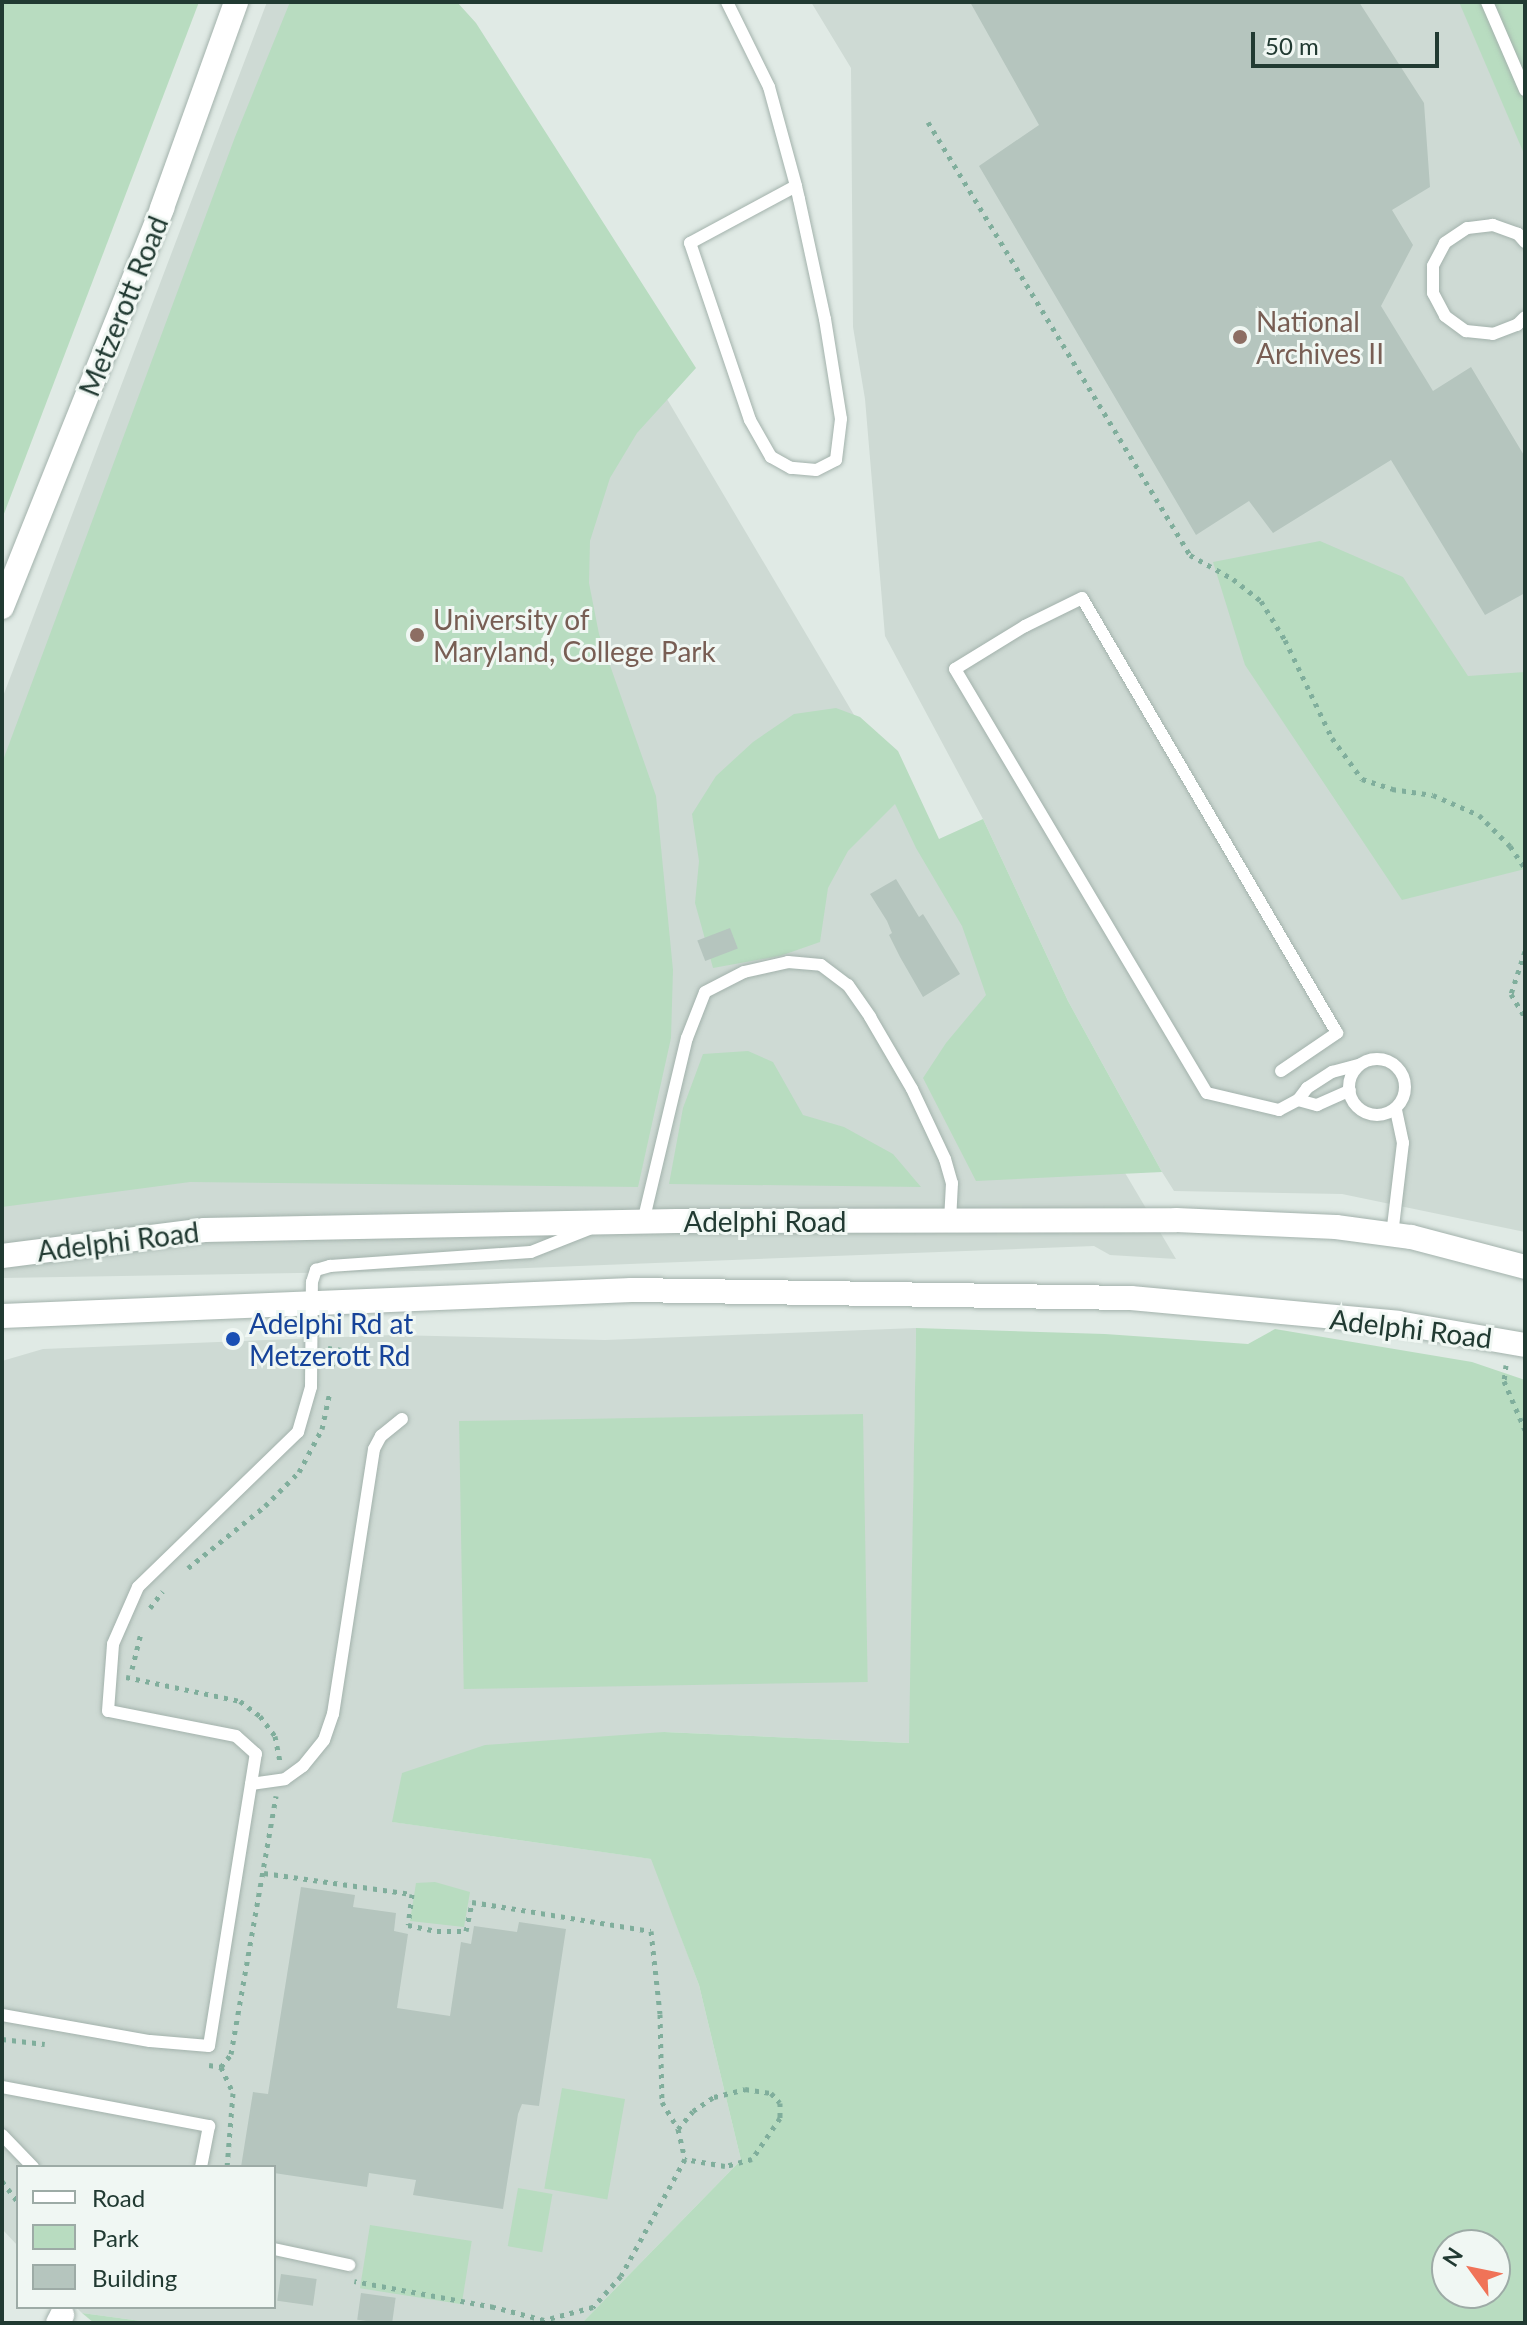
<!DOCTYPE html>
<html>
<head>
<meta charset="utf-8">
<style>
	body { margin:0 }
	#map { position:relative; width:1527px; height:2325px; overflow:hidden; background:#e0eae5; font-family:Lato,sans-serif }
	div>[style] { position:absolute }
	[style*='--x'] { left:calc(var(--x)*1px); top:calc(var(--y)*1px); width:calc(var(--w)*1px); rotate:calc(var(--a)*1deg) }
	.built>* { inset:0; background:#cedad4 }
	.green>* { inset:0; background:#b8dcc0; transform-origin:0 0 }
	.building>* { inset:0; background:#b5c5be; transform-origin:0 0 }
	.path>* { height:5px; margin-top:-2.5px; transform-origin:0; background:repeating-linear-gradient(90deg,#80ae9c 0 4px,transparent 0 10px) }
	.roads { filter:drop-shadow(0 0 2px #a3b2ac) drop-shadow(0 0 2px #a3b2ac) }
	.service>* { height:12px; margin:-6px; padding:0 6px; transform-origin:6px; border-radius:6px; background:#fff }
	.service>.ring { margin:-6px; padding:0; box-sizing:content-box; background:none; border:12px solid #fff; border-radius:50% }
	.minor>* { height:24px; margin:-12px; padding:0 12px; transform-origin:12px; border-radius:12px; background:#fff }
	.tertiary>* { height:24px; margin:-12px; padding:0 12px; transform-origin:12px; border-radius:12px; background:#fff }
	.secondary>* { height:24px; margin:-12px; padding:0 12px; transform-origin:12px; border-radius:12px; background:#fff }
	.dots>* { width:22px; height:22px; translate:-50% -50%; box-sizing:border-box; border:4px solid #f0f7f3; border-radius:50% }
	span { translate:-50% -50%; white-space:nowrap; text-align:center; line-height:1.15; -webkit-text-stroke:6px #f0f7f3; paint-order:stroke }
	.street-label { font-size:28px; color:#213a32 }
	.education-label { font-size:28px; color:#785e54 }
	.left { translate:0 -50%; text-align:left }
	.transit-label { font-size:28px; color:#164399 }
	.frame { position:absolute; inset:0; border:4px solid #213a32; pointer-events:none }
	.legend { position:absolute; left:16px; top:2165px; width:260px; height:144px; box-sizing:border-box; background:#f0f7f3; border:2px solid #9daba6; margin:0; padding:10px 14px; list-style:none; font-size:24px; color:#213a32 }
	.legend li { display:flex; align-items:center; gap:16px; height:40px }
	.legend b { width:40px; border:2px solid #9daba6 }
	.north { position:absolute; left:1431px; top:2229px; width:80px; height:80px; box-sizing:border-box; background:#f0f7f3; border:2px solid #9daba6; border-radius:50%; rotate:303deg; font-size:22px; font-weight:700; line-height:32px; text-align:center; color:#213a32 }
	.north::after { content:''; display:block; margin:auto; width:28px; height:36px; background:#f07358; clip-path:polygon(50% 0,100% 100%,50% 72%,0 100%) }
	.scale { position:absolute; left:1251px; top:32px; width:188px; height:36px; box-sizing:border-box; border:4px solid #213a32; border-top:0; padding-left:10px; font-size:24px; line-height:28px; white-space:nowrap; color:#213a32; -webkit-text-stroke:6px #f0f7f3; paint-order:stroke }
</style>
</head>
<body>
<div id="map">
	<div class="built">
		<div style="clip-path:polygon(267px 2px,432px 2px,1176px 1259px,1110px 1255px,1094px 1246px,473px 1270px,2px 1278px,2px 699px)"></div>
		<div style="clip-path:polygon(811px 2px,1525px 2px,1525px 1232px,1342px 1194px,1174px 1191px,1162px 1172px,1068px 1001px,983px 819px,885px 636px,865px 399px,853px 327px,851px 68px)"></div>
		<div style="clip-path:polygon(916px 1328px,910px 1743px,664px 1732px,393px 1822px,652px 1859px,699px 1985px,741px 2160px,582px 2323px,156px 2323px,82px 2313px,76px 2307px,274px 2307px,274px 2167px,18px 2167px,18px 2246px,2px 2229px,2px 1361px,43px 1349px,393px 1335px,605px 1340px)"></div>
	</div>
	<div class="green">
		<div style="clip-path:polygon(2px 2px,199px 2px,2px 519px)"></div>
		<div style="clip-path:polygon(290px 2px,457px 2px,476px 23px,696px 368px,637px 433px,610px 478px,590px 541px,589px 583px,599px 634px,656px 796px,673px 970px,671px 1038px,638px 1187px,190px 1182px,2px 1207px,2px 763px,235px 137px)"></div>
		<div style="clip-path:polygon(1459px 2px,1525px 2px,1525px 156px)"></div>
		<div style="clip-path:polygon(1320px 541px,1403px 577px,1468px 676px,1525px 672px,1525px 869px,1402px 900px,1245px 665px,1213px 562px)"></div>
		<div style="clip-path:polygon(836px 708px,860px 717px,898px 751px,939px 839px,983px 819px,1068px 1001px,1162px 1172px,976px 1181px,923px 1078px,946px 1043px,986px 995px,962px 926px,916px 848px,895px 804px,848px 851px,828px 888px,820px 942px,780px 956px,713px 968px,695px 903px,699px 861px,692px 814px,716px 776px,753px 742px,794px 714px)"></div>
		<div style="clip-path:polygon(748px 1051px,773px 1062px,803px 1115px,844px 1127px,893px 1154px,921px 1187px,669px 1184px,683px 1108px,703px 1054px)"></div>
		<div style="clip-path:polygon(evenodd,916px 1328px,1105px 1334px,1248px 1344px,1275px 1329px,1472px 1362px,1525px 1380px,1525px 2323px,582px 2323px,741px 2160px,699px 1985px,651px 1859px,392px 1822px,402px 1773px,485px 1745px,664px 1732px,909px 1743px,916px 1328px,1447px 2245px,1495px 2245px,1495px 2293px,1447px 2293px,1447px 2245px)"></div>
		<div style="left:863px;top:1414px;width:268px;height:404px;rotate:89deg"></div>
		<div style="clip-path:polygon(435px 1882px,470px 1892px,464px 1927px,410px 1921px,416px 1883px)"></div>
		<div style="left:562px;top:2088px;width:64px;height:102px;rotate:10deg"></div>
		<div style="left:518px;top:2188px;width:35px;height:59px;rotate:10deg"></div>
		<div style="left:370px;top:2225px;width:103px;height:64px;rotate:9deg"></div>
		<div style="clip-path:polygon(82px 2313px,156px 2323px,94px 2323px)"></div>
	</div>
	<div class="building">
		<div style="clip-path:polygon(970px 2px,1359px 2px,1424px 103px,1430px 187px,1392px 210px,1413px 245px,1381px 306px,1433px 391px,1471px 367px,1525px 457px,1525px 593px,1485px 615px,1391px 460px,1273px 533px,1249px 501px,1196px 535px,979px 166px,1039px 125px)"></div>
		<div style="clip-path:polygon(896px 879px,919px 917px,923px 914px,960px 974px,923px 997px,900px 957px,889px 935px,892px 933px,887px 921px,870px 894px)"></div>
		<div style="left:730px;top:928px;width:22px;height:35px;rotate:69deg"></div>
		<div style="clip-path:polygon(301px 1887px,355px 1895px,353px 1907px,396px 1913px,394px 1931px,408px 1934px,397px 2008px,450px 2016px,461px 1942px,471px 1944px,474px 1926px,517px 1932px,519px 1922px,566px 1929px,539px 2106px,522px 2104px,518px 2114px,503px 2209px,413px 2195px,416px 2180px,369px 2173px,367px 2187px,274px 2173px,274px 2167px,241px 2167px,253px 2092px,268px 2094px)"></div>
		<div style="left:281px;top:2274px;width:36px;height:27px;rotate:8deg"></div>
		<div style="left:361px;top:2293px;width:35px;height:27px;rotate:8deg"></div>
	</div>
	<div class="path">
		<div style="--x:928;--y:122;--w:506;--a:58.82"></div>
		<div style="--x:1190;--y:555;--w:49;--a:29.2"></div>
		<div style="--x:1233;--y:579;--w:36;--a:38"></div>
		<div style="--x:1261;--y:601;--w:46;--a:58.4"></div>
		<div style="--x:1285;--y:640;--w:109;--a:64.4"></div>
		<div style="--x:1332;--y:738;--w:51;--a:53.8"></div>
		<div style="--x:1362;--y:779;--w:32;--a:18"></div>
		<div style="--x:1392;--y:789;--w:41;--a:8.3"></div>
		<div style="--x:1433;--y:795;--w:50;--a:23.5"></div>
		<div style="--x:1479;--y:815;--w:44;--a:45"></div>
		<div style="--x:1510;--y:846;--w:27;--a:56"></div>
		<div style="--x:1525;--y:951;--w:45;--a:108"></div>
		<div style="--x:1511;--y:994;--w:27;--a:59"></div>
		<div style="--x:328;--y:1348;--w:14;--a:8"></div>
		<div style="--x:342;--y:1350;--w:8;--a:150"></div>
		<div style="--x:335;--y:1354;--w:16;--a:105"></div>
		<div style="--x:1506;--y:1365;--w:16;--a:97"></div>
		<div style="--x:1504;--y:1381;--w:53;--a:66.8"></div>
		<div style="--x:188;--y:1568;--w:99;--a:-38.8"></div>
		<div style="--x:265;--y:1506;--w:48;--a:-45"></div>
		<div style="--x:299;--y:1472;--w:49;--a:-61.9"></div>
		<div style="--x:322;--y:1429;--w:35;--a:-78"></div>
		<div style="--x:150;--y:1608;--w:21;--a:-53"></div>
		<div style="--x:132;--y:1669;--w:38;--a:-76"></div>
		<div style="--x:126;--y:1677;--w:116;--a:11.9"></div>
		<div style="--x:240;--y:1701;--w:25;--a:37"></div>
		<div style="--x:260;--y:1716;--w:25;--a:53"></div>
		<div style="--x:275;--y:1736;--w:26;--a:79"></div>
		<div style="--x:264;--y:1873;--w:149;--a:8.1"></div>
		<div style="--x:412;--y:1894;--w:31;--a:97"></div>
		<div style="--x:408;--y:1925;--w:30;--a:12"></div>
		<div style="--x:437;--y:1931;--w:29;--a:0"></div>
		<div style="--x:466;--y:1931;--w:30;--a:-78"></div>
		<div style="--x:472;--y:1902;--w:181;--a:9.2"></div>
		<div style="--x:651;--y:1931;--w:83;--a:83.8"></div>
		<div style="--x:660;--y:2014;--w:88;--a:88.7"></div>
		<div style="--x:662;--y:2102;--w:31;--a:59"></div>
		<div style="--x:678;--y:2129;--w:31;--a:77"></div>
		<div style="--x:685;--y:2159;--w:133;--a:118.7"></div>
		<div style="--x:621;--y:2276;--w:42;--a:132.1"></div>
		<div style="--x:593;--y:2307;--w:51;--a:165.1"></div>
		<div style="--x:544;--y:2320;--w:52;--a:-165.4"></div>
		<div style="--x:494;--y:2307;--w:142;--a:-169.5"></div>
		<div style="--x:2;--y:2039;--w:43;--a:6.6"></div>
		<div style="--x:209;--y:2065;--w:12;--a:9"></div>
		<div style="--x:221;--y:2067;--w:16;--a:-52"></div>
		<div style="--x:231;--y:2054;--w:262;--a:-80.1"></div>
		<div style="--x:221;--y:2067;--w:29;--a:65"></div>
		<div style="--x:233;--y:2093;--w:74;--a:94.6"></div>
		<div style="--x:678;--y:2129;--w:23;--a:-50"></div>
		<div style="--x:693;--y:2111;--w:25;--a:-34"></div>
		<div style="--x:714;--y:2097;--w:32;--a:-14"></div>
		<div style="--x:745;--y:2089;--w:26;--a:9"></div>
		<div style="--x:771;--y:2093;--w:13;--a:48"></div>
		<div style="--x:780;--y:2103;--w:15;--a:90"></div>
		<div style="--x:780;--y:2118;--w:50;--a:124.3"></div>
		<div style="--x:752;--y:2159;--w:28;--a:165"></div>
		<div style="--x:725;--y:2166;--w:41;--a:-170.1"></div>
		<div style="--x:2;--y:2181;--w:26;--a:53"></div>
	</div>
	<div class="roads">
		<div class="service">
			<div style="--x:727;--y:2;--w:95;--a:63.7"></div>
			<div style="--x:769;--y:87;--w:103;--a:74.7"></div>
			<div style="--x:796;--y:186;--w:13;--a:77"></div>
			<div style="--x:799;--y:199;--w:123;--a:77.8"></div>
			<div style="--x:825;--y:319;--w:101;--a:80.9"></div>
			<div style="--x:841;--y:419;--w:41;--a:97"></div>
			<div style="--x:836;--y:460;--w:22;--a:153"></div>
			<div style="--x:816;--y:470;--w:25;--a:-175"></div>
			<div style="--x:791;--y:468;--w:23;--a:-151"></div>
			<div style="--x:771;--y:457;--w:43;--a:-119.6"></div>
			<div style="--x:750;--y:420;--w:187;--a:-108.7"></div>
			<div style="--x:690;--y:243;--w:120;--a:-28.3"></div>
			<div style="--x:1487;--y:2;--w:96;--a:66.6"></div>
			<div style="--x:1525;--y:242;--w:11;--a:-131"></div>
			<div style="--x:1518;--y:234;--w:27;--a:-160"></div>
			<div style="--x:1493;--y:225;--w:26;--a:173"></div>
			<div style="--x:1467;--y:228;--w:27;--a:146"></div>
			<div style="--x:1445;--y:243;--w:26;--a:118"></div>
			<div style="--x:1433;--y:266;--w:27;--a:90"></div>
			<div style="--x:1433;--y:293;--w:26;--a:62"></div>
			<div style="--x:1445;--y:316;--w:26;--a:36"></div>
			<div style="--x:1466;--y:331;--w:27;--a:6"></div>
			<div style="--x:1493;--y:334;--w:26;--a:-21"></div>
			<div style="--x:1517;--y:325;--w:11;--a:-45"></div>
			<div class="ring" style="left:1349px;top:1059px;width:44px;height:44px"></div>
			<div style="--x:1281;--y:1071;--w:68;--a:-34.2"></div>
			<div style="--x:1337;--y:1033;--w:504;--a:-120.38"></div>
			<div style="--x:1082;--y:598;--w:64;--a:153.8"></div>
			<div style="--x:1025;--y:626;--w:82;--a:148.4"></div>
			<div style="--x:955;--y:669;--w:493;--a:59.3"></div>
			<div style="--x:1207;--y:1093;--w:74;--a:13.3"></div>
			<div style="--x:1279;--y:1110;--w:21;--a:-28"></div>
			<div style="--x:1298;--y:1100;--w:15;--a:-53"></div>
			<div style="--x:1307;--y:1088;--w:30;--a:-33"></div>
			<div style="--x:1332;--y:1072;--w:28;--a:-15"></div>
			<div style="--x:1298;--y:1100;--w:20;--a:15"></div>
			<div style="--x:1317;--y:1105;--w:36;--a:-24"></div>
			<div style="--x:643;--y:1222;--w:189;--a:-76.6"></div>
			<div style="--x:687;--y:1038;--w:49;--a:-68.6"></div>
			<div style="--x:705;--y:992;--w:44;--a:-27.1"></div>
			<div style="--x:744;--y:972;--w:45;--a:-12.8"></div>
			<div style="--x:788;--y:962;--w:33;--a:5"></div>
			<div style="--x:821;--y:965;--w:34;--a:37"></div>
			<div style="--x:848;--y:985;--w:39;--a:55"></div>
			<div style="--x:870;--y:1017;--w:83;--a:59.7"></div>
			<div style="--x:912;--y:1089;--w:77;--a:64.8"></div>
			<div style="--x:945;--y:1159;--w:25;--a:74"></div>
			<div style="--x:952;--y:1183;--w:38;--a:93"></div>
			<div style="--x:1392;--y:1235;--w:93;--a:-83.2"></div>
			<div style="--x:1403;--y:1143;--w:35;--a:-102"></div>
			<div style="--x:251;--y:1784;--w:34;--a:-8"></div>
			<div style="--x:285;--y:1779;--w:22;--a:-36"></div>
			<div style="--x:303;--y:1766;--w:33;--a:-51"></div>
			<div style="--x:324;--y:1740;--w:28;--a:-71"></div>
			<div style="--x:333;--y:1714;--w:268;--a:-81.2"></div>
			<div style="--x:374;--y:1449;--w:15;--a:-62"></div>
			<div style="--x:381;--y:1436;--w:27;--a:-39"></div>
			<div style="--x:2;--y:2015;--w:150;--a:10"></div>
			<div style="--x:150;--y:2041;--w:59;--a:4.8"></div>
			<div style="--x:209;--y:2046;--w:296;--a:-80.9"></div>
			<div style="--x:256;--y:1754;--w:27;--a:-138"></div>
			<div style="--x:236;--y:1736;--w:130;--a:-168.9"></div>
			<div style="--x:108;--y:1711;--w:67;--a:-85.7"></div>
			<div style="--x:113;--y:1644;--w:62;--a:-66.3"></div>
			<div style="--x:138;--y:1587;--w:223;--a:-44.1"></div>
			<div style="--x:298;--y:1432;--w:47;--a:-73.9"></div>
			<div style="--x:311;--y:1387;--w:105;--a:-89.5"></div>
			<div style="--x:312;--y:1282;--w:13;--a:-72"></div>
			<div style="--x:316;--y:1270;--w:15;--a:-16"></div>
			<div style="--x:330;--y:1266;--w:201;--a:-4"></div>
			<div style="--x:531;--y:1252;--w:62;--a:-21.6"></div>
			<div style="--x:2;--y:2087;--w:211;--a:10.7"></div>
			<div style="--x:209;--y:2126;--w:42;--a:101"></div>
			<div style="--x:2;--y:2135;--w:45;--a:45.9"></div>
			<div style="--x:274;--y:2249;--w:77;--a:12"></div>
		</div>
		<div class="minor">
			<div style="--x:58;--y:2323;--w:9;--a:-63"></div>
		</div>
		<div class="tertiary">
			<div style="--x:2;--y:607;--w:430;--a:-68.1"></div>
			<div style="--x:162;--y:208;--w:219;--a:-70.2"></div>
		</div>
		<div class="secondary">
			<div style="--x:2;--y:1256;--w:204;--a:-7.3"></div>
			<div style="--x:204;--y:1230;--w:473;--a:-1.1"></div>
			<div style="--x:677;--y:1221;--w:499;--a:-0.1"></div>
			<div style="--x:1176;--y:1220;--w:160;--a:2.5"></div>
			<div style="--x:1336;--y:1227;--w:76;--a:7.6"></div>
			<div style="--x:1411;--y:1237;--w:118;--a:14.7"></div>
			<div style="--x:2;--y:1316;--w:630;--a:-2.37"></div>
			<div style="--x:631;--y:1290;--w:500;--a:0.92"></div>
			<div style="--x:1131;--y:1298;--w:268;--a:5.3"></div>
			<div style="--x:1398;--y:1323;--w:129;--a:9.8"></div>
		</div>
	</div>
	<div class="dots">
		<div style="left:1240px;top:337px;background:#8d6e63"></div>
		<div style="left:417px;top:635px;background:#8d6e63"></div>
		<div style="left:233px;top:1339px;background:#1a4fb4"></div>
	</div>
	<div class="street-label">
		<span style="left:123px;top:306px;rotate:-68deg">Metzerott Road</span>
		<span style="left:765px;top:1221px">Adelphi Road</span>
		<span style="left:118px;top:1241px;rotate:-7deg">Adelphi Road</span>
		<span style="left:1411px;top:1328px;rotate:7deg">Adelphi Road</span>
	</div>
	<div class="education-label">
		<span class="left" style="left:1256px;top:337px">National<br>Archives II</span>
		<span class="left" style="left:433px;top:635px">University of<br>Maryland, College Park</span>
	</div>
	<div class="transit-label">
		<span class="left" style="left:249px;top:1339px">Adelphi Rd at<br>Metzerott Rd</span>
	</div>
	<div class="frame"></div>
	<ul class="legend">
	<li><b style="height:10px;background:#fff"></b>Road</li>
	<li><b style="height:22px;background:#b8dcc0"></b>Park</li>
	<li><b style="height:22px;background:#b5c5be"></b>Building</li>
	</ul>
	<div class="north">N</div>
	<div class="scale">50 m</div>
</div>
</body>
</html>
